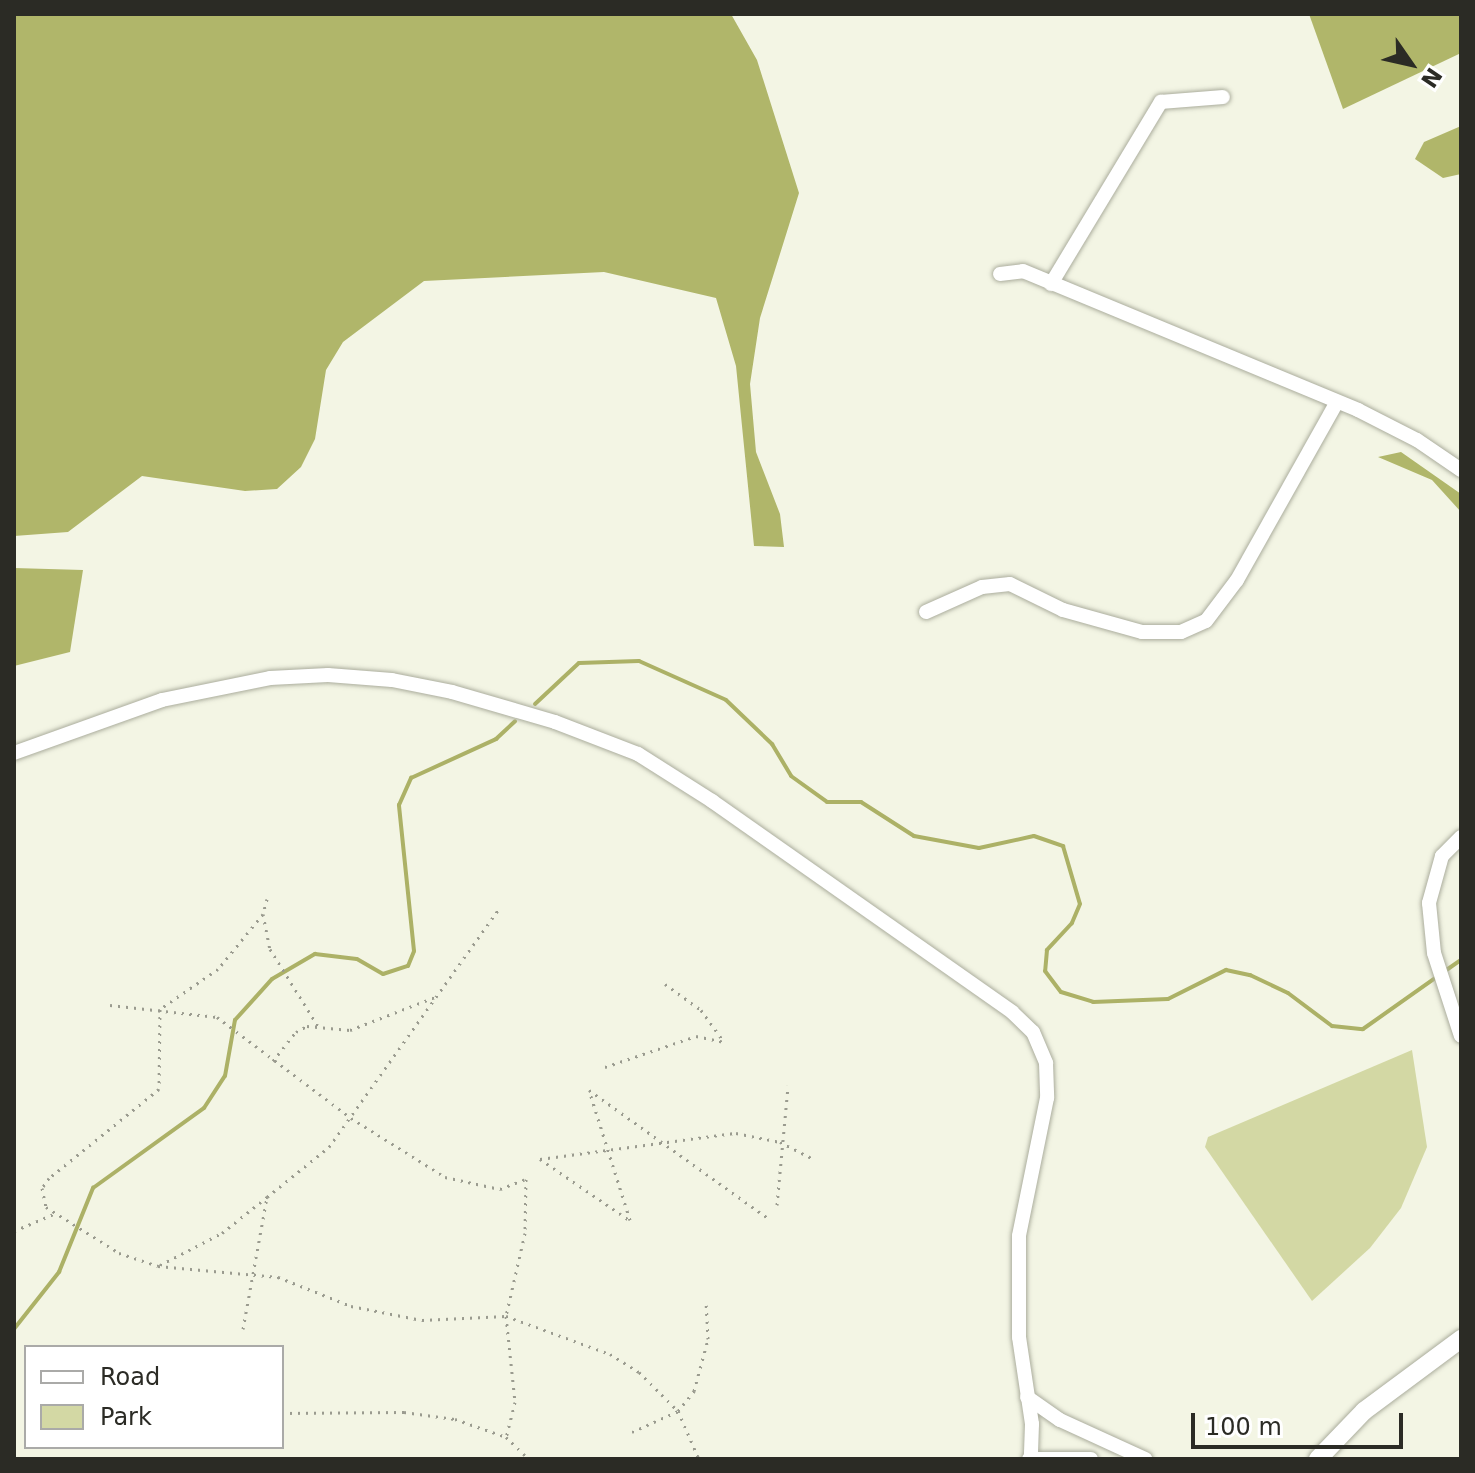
<!DOCTYPE html>
<html>
<head>
<meta charset="utf-8">
<style>
	body { margin:0 }
	#map { position:relative; width:1475px; height:1473px; overflow:hidden; background:#f3f5e4; font-family:"DejaVu Sans",sans-serif }
	div>[style] { position:absolute }
	[style*='--x'] { left:calc(var(--x)*1px); top:calc(var(--y)*1px); width:calc(var(--w)*1px); rotate:calc(var(--a)*1deg) }
	.green>* { inset:0; background:#d3d8a4 }
	.forest>* { inset:0; background:#b0b66a }
	.stream>* { height:4px; margin:-2px; padding:0 2px; transform-origin:2px; border-radius:2px; background:#acb166 }
	.path>* { height:3px; margin-top:-1.5px; transform-origin:0; background:repeating-linear-gradient(90deg,#9a9b8f 0 2px,transparent 0 8px) }
	.roads { filter:drop-shadow(0 0 2px #abad9d) drop-shadow(0 0 2px #abad9d) }
	.minor>* { height:14px; margin:-7px; padding:0 7px; transform-origin:7px; border-radius:7px; background:#fff }
	.major>* { height:18px; margin:-9px; padding:0 9px; transform-origin:9px; border-radius:9px; background:#fff }
	span { translate:-50% -50%; white-space:nowrap; text-align:center; line-height:1.15; -webkit-text-stroke:6px #fff; paint-order:stroke }
	.frame { position:absolute; inset:0; border:16px solid #2b2b25; pointer-events:none }
	.legend { position:absolute; left:24px; top:1345px; width:260px; height:104px; box-sizing:border-box; background:#fff; border:2px solid #aaaaa8; margin:0; padding:10px 14px; list-style:none; font-size:24px; color:#2b2b25 }
	.legend li { display:flex; align-items:center; gap:16px; height:40px }
	.legend b { width:40px; border:2px solid #aaaaa8 }
	.north { position:absolute; left:1371px; top:24px; width:80px; height:80px; -webkit-text-stroke:6px #fff; paint-order:stroke; rotate:124deg; font-size:22px; font-weight:700; line-height:32px; text-align:center; color:#2b2b25 }
	.north::after { content:''; display:block; margin:auto; width:28px; height:36px; background:#2b2b25; clip-path:polygon(50% 0,100% 100%,50% 72%,0 100%) }
	.scale { position:absolute; left:1191px; top:1413px; width:212px; height:36px; box-sizing:border-box; border:4px solid #2b2b25; border-top:0; padding-left:10px; font-size:24px; line-height:28px; white-space:nowrap; color:#2b2b25; -webkit-text-stroke:6px #fff; paint-order:stroke }
</style>
</head>
<body>
<div id="map">
	<div class="green">
		<div style="clip-path:polygon(1412px 1050px,1427px 1147px,1401px 1208px,1370px 1248px,1312px 1301px,1205px 1147px,1208px 1137px)"></div>
	</div>
	<div class="forest">
		<div style="clip-path:polygon(14px 14px,731px 14px,757px 60px,799px 193px,760px 318px,750px 384px,756px 452px,780px 514px,784px 547px,754px 546px,736px 366px,716px 298px,604px 272px,424px 281px,343px 342px,326px 370px,315px 439px,301px 467px,277px 489px,245px 491px,142px 476px,68px 532px,14px 536px)"></div>
		<div style="clip-path:polygon(1309px 14px,1461px 14px,1461px 53px,1343px 109px)"></div>
		<div style="clip-path:polygon(1461px 126px,1461px 174px,1443px 178px,1415px 159px,1424px 142px)"></div>
		<div style="clip-path:polygon(1401px 452px,1461px 494px,1461px 512px,1432px 480px,1378px 457px)"></div>
		<div style="clip-path:polygon(14px 568px,83px 570px,70px 652px,14px 666px)"></div>
	</div>
	<div class="stream">
		<div style="--x:535;--y:704;--w:60;--a:-43"></div>
		<div style="--x:579;--y:663;--w:60;--a:-1.9"></div>
		<div style="--x:639;--y:661;--w:95;--a:24.1"></div>
		<div style="--x:726;--y:700;--w:64;--a:43.7"></div>
		<div style="--x:772;--y:744;--w:37;--a:59"></div>
		<div style="--x:791;--y:776;--w:44;--a:35.8"></div>
		<div style="--x:827;--y:802;--w:34;--a:0"></div>
		<div style="--x:861;--y:802;--w:63;--a:32.7"></div>
		<div style="--x:914;--y:836;--w:66;--a:10.5"></div>
		<div style="--x:979;--y:848;--w:56;--a:-12.3"></div>
		<div style="--x:1034;--y:836;--w:31;--a:19"></div>
		<div style="--x:1063;--y:846;--w:60;--a:73.7"></div>
		<div style="--x:1080;--y:904;--w:21;--a:113"></div>
		<div style="--x:1072;--y:923;--w:37;--a:133"></div>
		<div style="--x:1047;--y:950;--w:21;--a:95"></div>
		<div style="--x:1045;--y:971;--w:26;--a:53"></div>
		<div style="--x:1061;--y:992;--w:34;--a:17"></div>
		<div style="--x:1093;--y:1002;--w:75;--a:-2.3"></div>
		<div style="--x:1168;--y:999;--w:65;--a:-26.6"></div>
		<div style="--x:1226;--y:970;--w:25;--a:12"></div>
		<div style="--x:1250;--y:975;--w:42;--a:25.3"></div>
		<div style="--x:1288;--y:993;--w:55;--a:36.9"></div>
		<div style="--x:1332;--y:1026;--w:31;--a:6"></div>
		<div style="--x:1363;--y:1029;--w:92;--a:-35.2"></div>
		<div style="--x:1445;--y:971;--w:19;--a:-35"></div>
		<div style="--x:14;--y:1329;--w:73;--a:-51.7"></div>
		<div style="--x:59;--y:1272;--w:91;--a:-68"></div>
		<div style="--x:93;--y:1188;--w:137;--a:-35.8"></div>
		<div style="--x:204;--y:1108;--w:38;--a:-57"></div>
		<div style="--x:225;--y:1076;--w:57;--a:-79.9"></div>
		<div style="--x:235;--y:1020;--w:55;--a:-47.9"></div>
		<div style="--x:272;--y:979;--w:50;--a:-30.2"></div>
		<div style="--x:315;--y:954;--w:42;--a:6.8"></div>
		<div style="--x:357;--y:959;--w:30;--a:30"></div>
		<div style="--x:383;--y:974;--w:26;--a:-18"></div>
		<div style="--x:408;--y:966;--w:16;--a:-68"></div>
		<div style="--x:414;--y:951;--w:147;--a:-95.9"></div>
		<div style="--x:399;--y:805;--w:30;--a:-66"></div>
		<div style="--x:411;--y:778;--w:94;--a:-24.6"></div>
		<div style="--x:496;--y:739;--w:26;--a:-43"></div>
	</div>
	<div class="path">
		<div style="--x:267;--y:899;--w:16;--a:105"></div>
		<div style="--x:263;--y:914;--w:71;--a:129.3"></div>
		<div style="--x:218;--y:969;--w:70;--a:145.4"></div>
		<div style="--x:160;--y:1009;--w:80;--a:90.7"></div>
		<div style="--x:159;--y:1089;--w:141;--a:141"></div>
		<div style="--x:49;--y:1178;--w:12;--a:125"></div>
		<div style="--x:42;--y:1188;--w:19;--a:78"></div>
		<div style="--x:46;--y:1207;--w:86;--a:32.2"></div>
		<div style="--x:119;--y:1253;--w:41;--a:18.4"></div>
		<div style="--x:158;--y:1266;--w:121;--a:5.2"></div>
		<div style="--x:278;--y:1277;--w:79;--a:21.7"></div>
		<div style="--x:351;--y:1306;--w:72;--a:11.2"></div>
		<div style="--x:422;--y:1320;--w:84;--a:-2.7"></div>
		<div style="--x:506;--y:1316;--w:111;--a:20.1"></div>
		<div style="--x:610;--y:1354;--w:34;--a:32"></div>
		<div style="--x:639;--y:1372;--w:55;--a:45"></div>
		<div style="--x:678;--y:1411;--w:52;--a:66.4"></div>
		<div style="--x:263;--y:914;--w:36;--a:79"></div>
		<div style="--x:270;--y:949;--w:91;--a:58.1"></div>
		<div style="--x:665;--y:984;--w:44;--a:35.8"></div>
		<div style="--x:701;--y:1010;--w:39;--a:54"></div>
		<div style="--x:110;--y:1005;--w:108;--a:6.4"></div>
		<div style="--x:217;--y:1017;--w:168;--a:37"></div>
		<div style="--x:351;--y:1118;--w:111;--a:32.1"></div>
		<div style="--x:445;--y:1177;--w:56;--a:12.3"></div>
		<div style="--x:500;--y:1189;--w:28;--a:-21"></div>
		<div style="--x:526;--y:1179;--w:54;--a:91.1"></div>
		<div style="--x:525;--y:1233;--w:85;--a:102.9"></div>
		<div style="--x:506;--y:1316;--w:86;--a:84"></div>
		<div style="--x:515;--y:1402;--w:36;--a:104"></div>
		<div style="--x:273;--y:1061;--w:37;--a:-52"></div>
		<div style="--x:296;--y:1032;--w:13;--a:-29"></div>
		<div style="--x:307;--y:1026;--w:43;--a:5.3"></div>
		<div style="--x:350;--y:1030;--w:91;--a:-21.2"></div>
		<div style="--x:605;--y:1067;--w:96;--a:-18.8"></div>
		<div style="--x:696;--y:1036;--w:29;--a:12"></div>
		<div style="--x:540;--y:1159;--w:198;--a:-7.6"></div>
		<div style="--x:736;--y:1133;--w:45;--a:11.6"></div>
		<div style="--x:780;--y:1142;--w:35;--a:27"></div>
		<div style="--x:540;--y:1159;--w:108;--a:34.4"></div>
		<div style="--x:777;--y:1205;--w:120;--a:-84.7"></div>
		<div style="--x:630;--y:1220;--w:136;--a:-107.5"></div>
		<div style="--x:589;--y:1090;--w:220;--a:35.6"></div>
		<div style="--x:14;--y:1231;--w:43;--a:-23"></div>
		<div style="--x:160;--y:1265;--w:70;--a:-27.3"></div>
		<div style="--x:222;--y:1233;--w:58;--a:-38.7"></div>
		<div style="--x:243;--y:1329;--w:134;--a:-79.7"></div>
		<div style="--x:267;--y:1197;--w:80;--a:-38.9"></div>
		<div style="--x:329;--y:1147;--w:292;--a:-54.5"></div>
		<div style="--x:282;--y:1413;--w:122;--a:-0.5"></div>
		<div style="--x:404;--y:1412;--w:51;--a:7.8"></div>
		<div style="--x:455;--y:1419;--w:54;--a:19.4"></div>
		<div style="--x:506;--y:1437;--w:32;--a:44"></div>
		<div style="--x:632;--y:1432;--w:51;--a:-24.5"></div>
		<div style="--x:678;--y:1411;--w:26;--a:-51"></div>
		<div style="--x:694;--y:1391;--w:54;--a:-74.9"></div>
		<div style="--x:708;--y:1339;--w:34;--a:-93"></div>
	</div>
	<div class="roads">
		<div class="minor">
			<div style="--x:1000;--y:274;--w:23;--a:-7"></div>
			<div style="--x:1023;--y:271;--w:363;--a:22.5"></div>
			<div style="--x:1358;--y:410;--w:66;--a:27"></div>
			<div style="--x:1417;--y:440;--w:53;--a:34.3"></div>
			<div style="--x:1051;--y:284;--w:213;--a:-58.9"></div>
			<div style="--x:1161;--y:102;--w:62;--a:-4.6"></div>
			<div style="--x:926;--y:612;--w:61;--a:-24.1"></div>
			<div style="--x:982;--y:587;--w:28;--a:-6"></div>
			<div style="--x:1010;--y:584;--w:59;--a:26.1"></div>
			<div style="--x:1063;--y:610;--w:82;--a:15.6"></div>
			<div style="--x:1142;--y:632;--w:39;--a:0"></div>
			<div style="--x:1181;--y:632;--w:27;--a:-24"></div>
			<div style="--x:1206;--y:621;--w:51;--a:-52.9"></div>
			<div style="--x:1237;--y:580;--w:204;--a:-60.7"></div>
			<div style="--x:14;--y:753;--w:157;--a:-19.7"></div>
			<div style="--x:162;--y:700;--w:110;--a:-11.5"></div>
			<div style="--x:270;--y:678;--w:58;--a:-3"></div>
			<div style="--x:328;--y:675;--w:64;--a:4.5"></div>
			<div style="--x:392;--y:680;--w:61;--a:11.3"></div>
			<div style="--x:452;--y:692;--w:107;--a:16.2"></div>
			<div style="--x:555;--y:722;--w:89;--a:21.1"></div>
			<div style="--x:638;--y:754;--w:88;--a:32.4"></div>
			<div style="--x:712;--y:801;--w:367;--a:35.1"></div>
			<div style="--x:1012;--y:1012;--w:29;--a:44"></div>
			<div style="--x:1033;--y:1032;--w:34;--a:67"></div>
			<div style="--x:1046;--y:1063;--w:35;--a:88"></div>
			<div style="--x:1047;--y:1098;--w:141;--a:101.5"></div>
			<div style="--x:1019;--y:1236;--w:101;--a:90"></div>
			<div style="--x:1019;--y:1337;--w:88;--a:81.5"></div>
			<div style="--x:1032;--y:1424;--w:35;--a:92"></div>
			<div style="--x:1461;--y:837;--w:27;--a:135"></div>
			<div style="--x:1442;--y:856;--w:49;--a:105.5"></div>
			<div style="--x:1429;--y:903;--w:50;--a:84.3"></div>
			<div style="--x:1434;--y:953;--w:87;--a:72"></div>
			<div style="--x:1027;--y:1397;--w:40;--a:34.9"></div>
			<div style="--x:1060;--y:1420;--w:94;--a:24.6"></div>
			<div style="--x:1029;--y:1459;--w:62;--a:0"></div>
		</div>
		<div class="major">
			<div style="--x:1318;--y:1459;--w:66;--a:-46.2"></div>
			<div style="--x:1364;--y:1411;--w:121;--a:-36.6"></div>
		</div>
	</div>
	<div class="frame"></div>
	<ul class="legend">
	<li><b style="height:10px;background:#fff"></b>Road</li>
	<li><b style="height:22px;background:#d3d8a4"></b>Park</li>
	</ul>
	<div class="north">N</div>
	<div class="scale">100 m</div>
</div>
</body>
</html>
